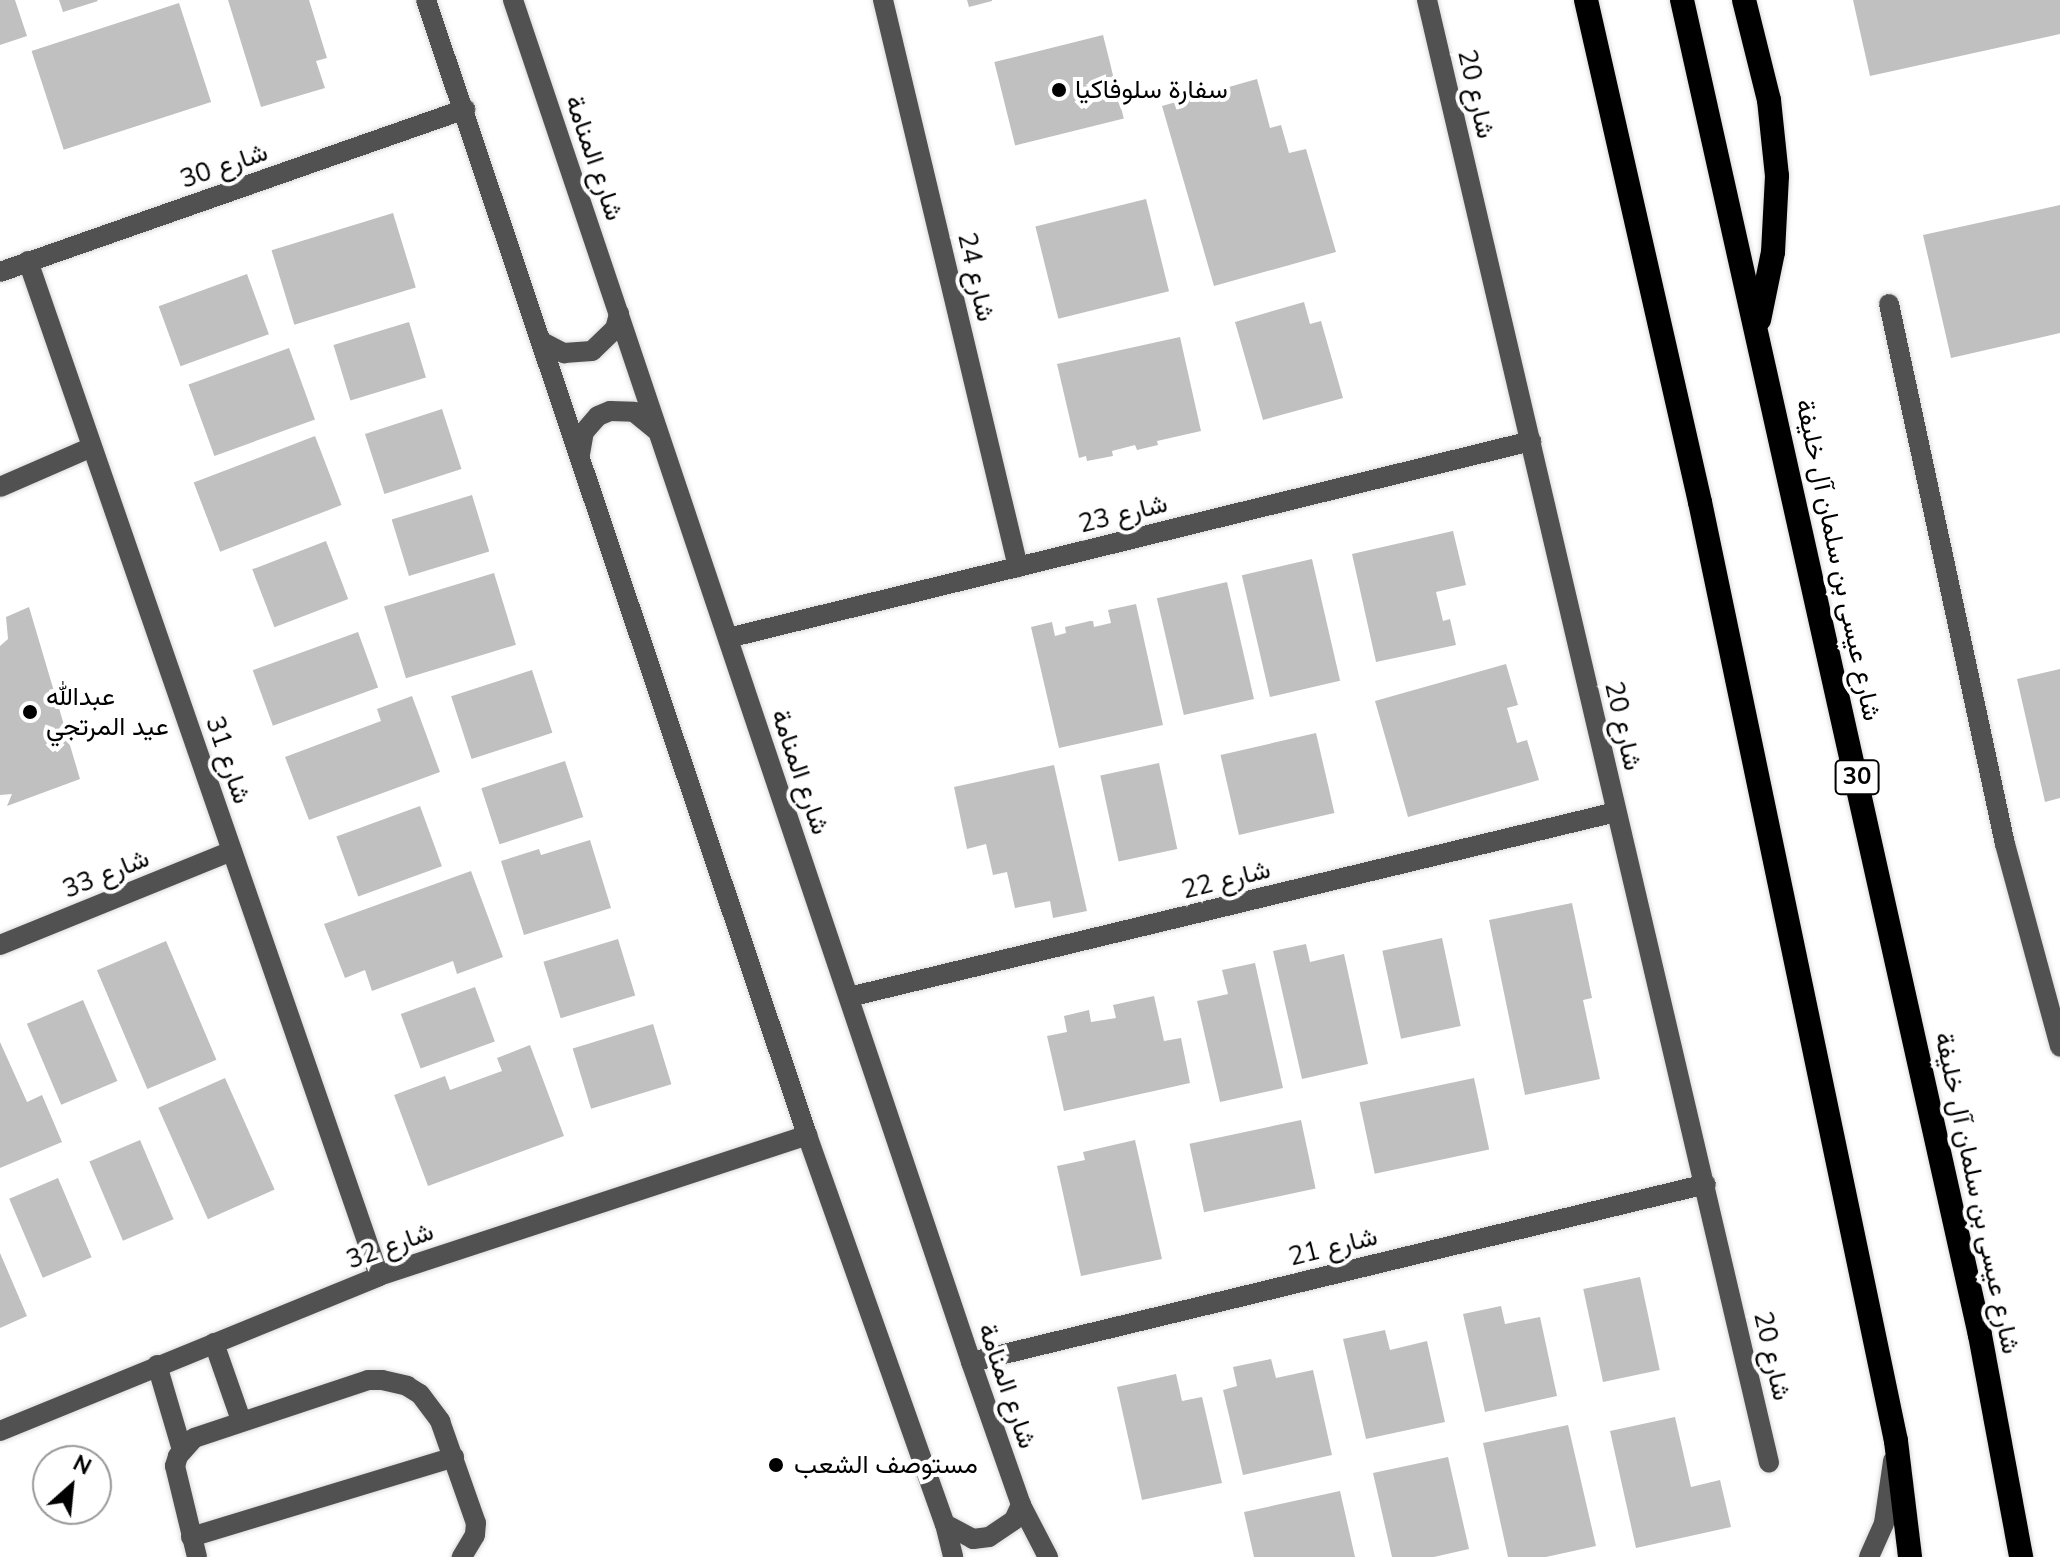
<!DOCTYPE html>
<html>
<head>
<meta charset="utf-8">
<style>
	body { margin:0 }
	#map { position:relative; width:2060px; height:1557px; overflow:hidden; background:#fff; font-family:"Nunito Sans",Vazirmatn,sans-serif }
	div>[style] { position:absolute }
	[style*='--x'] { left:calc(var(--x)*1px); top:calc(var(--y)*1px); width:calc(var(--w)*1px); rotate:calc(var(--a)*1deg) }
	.building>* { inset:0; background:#c0c0c0; transform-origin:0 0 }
	.roads { filter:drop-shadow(0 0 2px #dbdbdb) drop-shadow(0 0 2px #dbdbdb) }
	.minor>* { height:20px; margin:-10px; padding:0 10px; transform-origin:10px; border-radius:10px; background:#515151 }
	.highway>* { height:24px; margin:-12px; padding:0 12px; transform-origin:12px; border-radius:12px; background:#000 }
	.dots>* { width:22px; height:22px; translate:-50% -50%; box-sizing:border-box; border:4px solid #fff; border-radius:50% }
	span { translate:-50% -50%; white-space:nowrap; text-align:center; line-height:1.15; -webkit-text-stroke:8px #fff; paint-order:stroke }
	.shield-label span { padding:2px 6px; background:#fff; border:2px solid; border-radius:6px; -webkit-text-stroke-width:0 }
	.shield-label { font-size:24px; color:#000; font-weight:700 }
	.poi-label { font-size:26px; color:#000 }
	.left { translate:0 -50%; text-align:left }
	.street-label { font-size:26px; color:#000 }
	.north { position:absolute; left:32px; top:1445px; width:80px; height:80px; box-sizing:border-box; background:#fff; border:2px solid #999; border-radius:50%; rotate:27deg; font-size:22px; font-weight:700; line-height:32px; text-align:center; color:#000 }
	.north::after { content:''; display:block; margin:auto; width:28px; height:36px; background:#000; clip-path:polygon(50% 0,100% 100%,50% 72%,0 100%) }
</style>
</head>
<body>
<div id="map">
	<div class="building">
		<div style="clip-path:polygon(0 0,15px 0,27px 36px,0 45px)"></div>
		<div style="clip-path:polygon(59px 0,97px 0,98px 1px,63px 12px)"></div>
		<div style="clip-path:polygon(228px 0,309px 0,327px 58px,316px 61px,325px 88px,261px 107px)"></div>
		<div style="clip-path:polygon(967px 0,992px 0,992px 1px,969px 7px)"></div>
		<div style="clip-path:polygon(1853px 0,2060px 0,2060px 34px,1870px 76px)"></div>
		<div style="left:179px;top:3px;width:104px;height:155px;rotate:72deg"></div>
		<div style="left:1103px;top:35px;width:86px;height:112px;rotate:76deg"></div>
		<div style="clip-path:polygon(1257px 79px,1270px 128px,1281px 125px,1289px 153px,1306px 149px,1336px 252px,1214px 286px,1162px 106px)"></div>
		<div style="left:1146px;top:199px;width:95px;height:114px;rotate:76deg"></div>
		<div style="clip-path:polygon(2060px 205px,2060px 333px,1951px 358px,1923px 235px)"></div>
		<div style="left:393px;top:213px;width:78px;height:127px;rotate:73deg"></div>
		<div style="left:247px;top:274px;width:64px;height:94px;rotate:70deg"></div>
		<div style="clip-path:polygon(1304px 302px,1310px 324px,1321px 321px,1343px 398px,1263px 420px,1235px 322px)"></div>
		<div style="left:409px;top:322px;width:58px;height:79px;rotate:73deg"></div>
		<div style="clip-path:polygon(1180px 337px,1201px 431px,1157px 441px,1158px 445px,1137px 450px,1135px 445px,1112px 451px,1113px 456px,1087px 461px,1086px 456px,1079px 458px,1057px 364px)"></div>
		<div style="left:289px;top:348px;width:76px;height:107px;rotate:70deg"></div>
		<div style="left:442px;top:409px;width:63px;height:81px;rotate:72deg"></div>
		<div style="left:315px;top:436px;width:74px;height:130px;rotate:69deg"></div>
		<div style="left:472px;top:495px;width:59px;height:84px;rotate:73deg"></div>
		<div style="clip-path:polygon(1453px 531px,1466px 585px,1436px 592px,1443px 621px,1450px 619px,1456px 645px,1376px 662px,1352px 554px)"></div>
		<div style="left:326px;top:541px;width:62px;height:79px;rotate:69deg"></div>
		<div style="left:1312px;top:559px;width:125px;height:72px;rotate:77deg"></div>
		<div style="left:494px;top:573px;width:75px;height:115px;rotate:73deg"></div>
		<div style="left:1227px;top:582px;width:120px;height:72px;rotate:77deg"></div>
		<div style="clip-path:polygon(1136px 604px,1163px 725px,1059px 748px,1031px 627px,1052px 622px,1055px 636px,1066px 633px,1065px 627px,1090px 621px,1093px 621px,1094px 627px,1111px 623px,1108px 610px)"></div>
		<div style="clip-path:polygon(29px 607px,80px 779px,7px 806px,12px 794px,0 795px,0 646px,8px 639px,6px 617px)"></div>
		<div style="left:358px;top:632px;width:59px;height:112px;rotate:70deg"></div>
		<div style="clip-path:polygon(1506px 664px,1518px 705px,1507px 708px,1517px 743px,1527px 740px,1539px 780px,1408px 817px,1375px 701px)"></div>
		<div style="clip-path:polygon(2060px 669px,2060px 798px,2045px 802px,2017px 679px)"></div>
		<div style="left:532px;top:670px;width:66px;height:85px;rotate:72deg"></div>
		<div style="clip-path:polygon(412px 696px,440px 772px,309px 820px,285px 757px,381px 721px,377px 709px)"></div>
		<div style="left:1316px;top:733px;width:82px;height:98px;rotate:77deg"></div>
		<div style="left:565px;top:761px;width:59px;height:88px;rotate:72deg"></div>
		<div style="left:1159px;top:763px;width:88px;height:60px;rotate:78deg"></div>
		<div style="clip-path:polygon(1054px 765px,1087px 911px,1053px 918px,1050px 901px,1015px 908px,1007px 872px,993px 875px,986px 844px,967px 849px,954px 787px)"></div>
		<div style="left:420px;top:806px;width:64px;height:89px;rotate:70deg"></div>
		<div style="clip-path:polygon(590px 840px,611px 908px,524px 935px,501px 861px,539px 849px,541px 855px)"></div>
		<div style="clip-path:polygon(471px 871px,503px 957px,457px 974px,453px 961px,372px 991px,365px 970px,345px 978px,324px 924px)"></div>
		<div style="clip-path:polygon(1572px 903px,1592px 998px,1583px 1000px,1600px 1079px,1525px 1095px,1489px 920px)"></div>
		<div style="left:1442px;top:938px;width:90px;height:61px;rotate:78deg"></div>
		<div style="left:618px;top:939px;width:59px;height:78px;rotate:73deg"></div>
		<div style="left:166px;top:941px;width:129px;height:75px;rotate:67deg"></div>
		<div style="clip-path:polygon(1306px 944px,1310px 962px,1344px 954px,1368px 1064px,1302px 1079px,1273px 951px)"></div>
		<div style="clip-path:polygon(1255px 963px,1283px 1088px,1220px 1102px,1197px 1001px,1228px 994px,1222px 970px)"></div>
		<div style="left:475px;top:987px;width:58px;height:79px;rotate:70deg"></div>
		<div style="clip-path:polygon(1154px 996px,1164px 1041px,1181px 1038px,1190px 1083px,1064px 1111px,1047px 1036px,1067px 1032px,1064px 1016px,1089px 1010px,1091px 1022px,1116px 1018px,1113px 1005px)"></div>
		<div style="left:83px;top:1000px;width:88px;height:61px;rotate:67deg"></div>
		<div style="left:653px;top:1024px;width:63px;height:84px;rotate:73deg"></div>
		<div style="clip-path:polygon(0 1042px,27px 1102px,42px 1095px,62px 1142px,0 1168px)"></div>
		<div style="clip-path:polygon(530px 1045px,564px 1136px,428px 1186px,394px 1095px,445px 1076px,450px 1090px,502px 1071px,497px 1058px)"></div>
		<div style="left:225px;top:1078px;width:122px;height:73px;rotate:66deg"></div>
		<div style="left:1474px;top:1078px;width:73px;height:117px;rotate:78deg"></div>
		<div style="left:1301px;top:1120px;width:70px;height:114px;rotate:78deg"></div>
		<div style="left:140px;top:1140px;width:86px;height:55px;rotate:67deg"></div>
		<div style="clip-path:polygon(1135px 1140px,1162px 1259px,1081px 1276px,1057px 1166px,1085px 1160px,1083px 1152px)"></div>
		<div style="left:58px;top:1178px;width:86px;height:53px;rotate:67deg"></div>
		<div style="clip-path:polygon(0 1253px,27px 1316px,0 1328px)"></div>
		<div style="left:1640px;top:1277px;width:95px;height:58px;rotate:78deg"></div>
		<div style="clip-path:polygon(1501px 1306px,1505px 1324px,1540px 1317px,1557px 1396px,1485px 1412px,1463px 1314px)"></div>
		<div style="clip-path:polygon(1385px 1330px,1390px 1350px,1427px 1341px,1445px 1422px,1366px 1439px,1343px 1339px)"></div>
		<div style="clip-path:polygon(1271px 1359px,1276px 1378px,1313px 1370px,1332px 1455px,1243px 1475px,1223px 1390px,1237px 1386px,1233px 1367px)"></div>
		<div style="clip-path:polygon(1176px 1374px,1182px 1401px,1202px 1397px,1222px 1483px,1142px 1500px,1117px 1387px)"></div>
		<div style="clip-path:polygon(1675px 1417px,1691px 1487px,1720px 1480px,1731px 1527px,1636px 1548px,1610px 1431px)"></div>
		<div style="clip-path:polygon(1568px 1425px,1596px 1546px,1546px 1557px,1508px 1557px,1483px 1443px)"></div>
		<div style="clip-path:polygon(1448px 1457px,1469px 1549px,1434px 1557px,1392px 1557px,1373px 1473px)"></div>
		<div style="clip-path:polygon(1340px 1491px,1355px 1557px,1254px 1557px,1244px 1512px)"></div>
	</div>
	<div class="roads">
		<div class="minor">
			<div style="--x:426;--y:0;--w:1197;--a:71.44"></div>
			<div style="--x:807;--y:1135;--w:413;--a:70.5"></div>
			<div style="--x:945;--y:1524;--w:34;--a:76"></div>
			<div style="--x:513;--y:0;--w:1437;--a:71.41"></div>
			<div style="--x:971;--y:1362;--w:151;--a:70.7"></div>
			<div style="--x:1021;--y:1505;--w:59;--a:62.6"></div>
			<div style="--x:883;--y:0;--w:583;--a:76.61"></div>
			<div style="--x:1427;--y:0;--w:1502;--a:76.84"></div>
			<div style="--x:28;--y:261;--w:1074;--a:70.92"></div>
			<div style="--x:0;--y:272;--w:493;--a:-19.3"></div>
			<div style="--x:1889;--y:304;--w:552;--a:77.88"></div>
			<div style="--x:2005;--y:844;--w:210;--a:74.8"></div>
			<div style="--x:542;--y:342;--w:25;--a:27"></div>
			<div style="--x:564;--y:353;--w:28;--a:-4"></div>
			<div style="--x:592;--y:351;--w:32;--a:-44"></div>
			<div style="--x:615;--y:329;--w:16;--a:-75"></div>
			<div style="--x:580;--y:454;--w:22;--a:-80"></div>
			<div style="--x:584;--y:432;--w:21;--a:-49"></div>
			<div style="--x:598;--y:416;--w:13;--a:-23"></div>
			<div style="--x:610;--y:411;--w:24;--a:2"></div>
			<div style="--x:634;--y:412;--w:28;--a:39"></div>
			<div style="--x:0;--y:487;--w:100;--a:-23.5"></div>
			<div style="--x:728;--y:638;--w:827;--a:-13.78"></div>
			<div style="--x:0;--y:945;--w:250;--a:-22.1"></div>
			<div style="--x:849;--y:997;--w:789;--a:-13.56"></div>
			<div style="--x:214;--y:1343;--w:82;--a:70.7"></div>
			<div style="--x:971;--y:1362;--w:756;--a:-13.61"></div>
			<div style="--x:157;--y:1365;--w:89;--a:73.6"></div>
			<div style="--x:0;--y:1431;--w:409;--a:-22.2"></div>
			<div style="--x:379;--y:1276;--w:451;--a:-18.2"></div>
			<div style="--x:945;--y:1524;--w:32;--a:28"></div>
			<div style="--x:973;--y:1539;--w:16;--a:-7"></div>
			<div style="--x:989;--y:1537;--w:30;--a:-34"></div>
			<div style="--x:1014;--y:1520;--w:17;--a:-65"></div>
			<div style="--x:191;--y:1537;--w:275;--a:-16.9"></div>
			<div style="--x:197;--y:1557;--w:94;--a:-103.6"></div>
			<div style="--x:175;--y:1466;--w:10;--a:-73"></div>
			<div style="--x:178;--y:1456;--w:24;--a:-48"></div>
			<div style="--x:194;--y:1438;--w:183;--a:-18.4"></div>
			<div style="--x:368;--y:1380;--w:14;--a:0"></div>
			<div style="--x:382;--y:1380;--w:26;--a:13"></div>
			<div style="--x:407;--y:1386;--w:15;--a:32"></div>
			<div style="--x:420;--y:1394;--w:34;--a:53"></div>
			<div style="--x:440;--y:1421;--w:108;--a:70.6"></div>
			<div style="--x:476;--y:1523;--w:12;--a:95"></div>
			<div style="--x:475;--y:1535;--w:26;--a:121"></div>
			<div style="--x:1869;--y:1557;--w:37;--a:-66"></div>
			<div style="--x:1884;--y:1523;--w:63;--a:-81.7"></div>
		</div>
		<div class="highway">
			<div style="--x:1586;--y:0;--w:515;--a:77.21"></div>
			<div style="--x:1700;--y:502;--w:959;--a:78.21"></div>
			<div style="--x:1896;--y:1441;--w:117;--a:83.1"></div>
			<div style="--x:1682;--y:0;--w:1368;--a:77.42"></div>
			<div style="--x:1980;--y:1335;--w:226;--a:79.5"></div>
			<div style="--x:1744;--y:0;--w:103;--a:76"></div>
			<div style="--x:1769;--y:100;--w:76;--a:84"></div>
			<div style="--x:1777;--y:176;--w:76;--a:93"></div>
			<div style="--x:1773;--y:252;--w:69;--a:101.6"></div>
		</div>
	</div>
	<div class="dots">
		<div style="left:1059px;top:90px;background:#000"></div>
		<div style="left:30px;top:712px;background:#000"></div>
		<div style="left:776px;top:1465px;background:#000"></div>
	</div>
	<div class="shield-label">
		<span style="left:1857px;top:777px">30</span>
	</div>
	<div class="poi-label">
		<span class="left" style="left:1075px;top:90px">سفارة سلوفاكيا</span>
		<span class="left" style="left:46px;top:712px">عبدالله<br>عيد المرتجي</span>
		<span class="left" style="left:794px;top:1465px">مستوصف الشعب</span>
	</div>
	<div class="street-label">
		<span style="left:1476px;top:94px;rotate:77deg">شارع 20</span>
		<span style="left:594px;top:158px;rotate:71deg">شارع المنامة</span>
		<span style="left:224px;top:166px;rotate:-19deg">شارع 30</span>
		<span style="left:976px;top:277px;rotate:77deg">شارع 24</span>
		<span style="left:1123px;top:514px;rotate:-14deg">شارع 23</span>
		<span style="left:1838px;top:560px;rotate:78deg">شارع عيسى بن سلمان آل خليفة</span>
		<span style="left:1623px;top:726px;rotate:77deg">شارع 20</span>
		<span style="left:228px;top:760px;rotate:71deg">شارع 31</span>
		<span style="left:800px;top:772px;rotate:71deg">شارع المنامة</span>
		<span style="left:106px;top:874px;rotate:-22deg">شارع 33</span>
		<span style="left:1226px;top:880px;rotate:-14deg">شارع 22</span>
		<span style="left:1977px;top:1193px;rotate:78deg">شارع عيسى بن سلمان آل خليفة</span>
		<span style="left:390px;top:1246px;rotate:-20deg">شارع 32</span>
		<span style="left:1333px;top:1247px;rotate:-14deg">شارع 21</span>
		<span style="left:1772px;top:1356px;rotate:77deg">شارع 20</span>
		<span style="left:1007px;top:1386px;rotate:71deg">شارع المنامة</span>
	</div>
	<div class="north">N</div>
</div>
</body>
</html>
